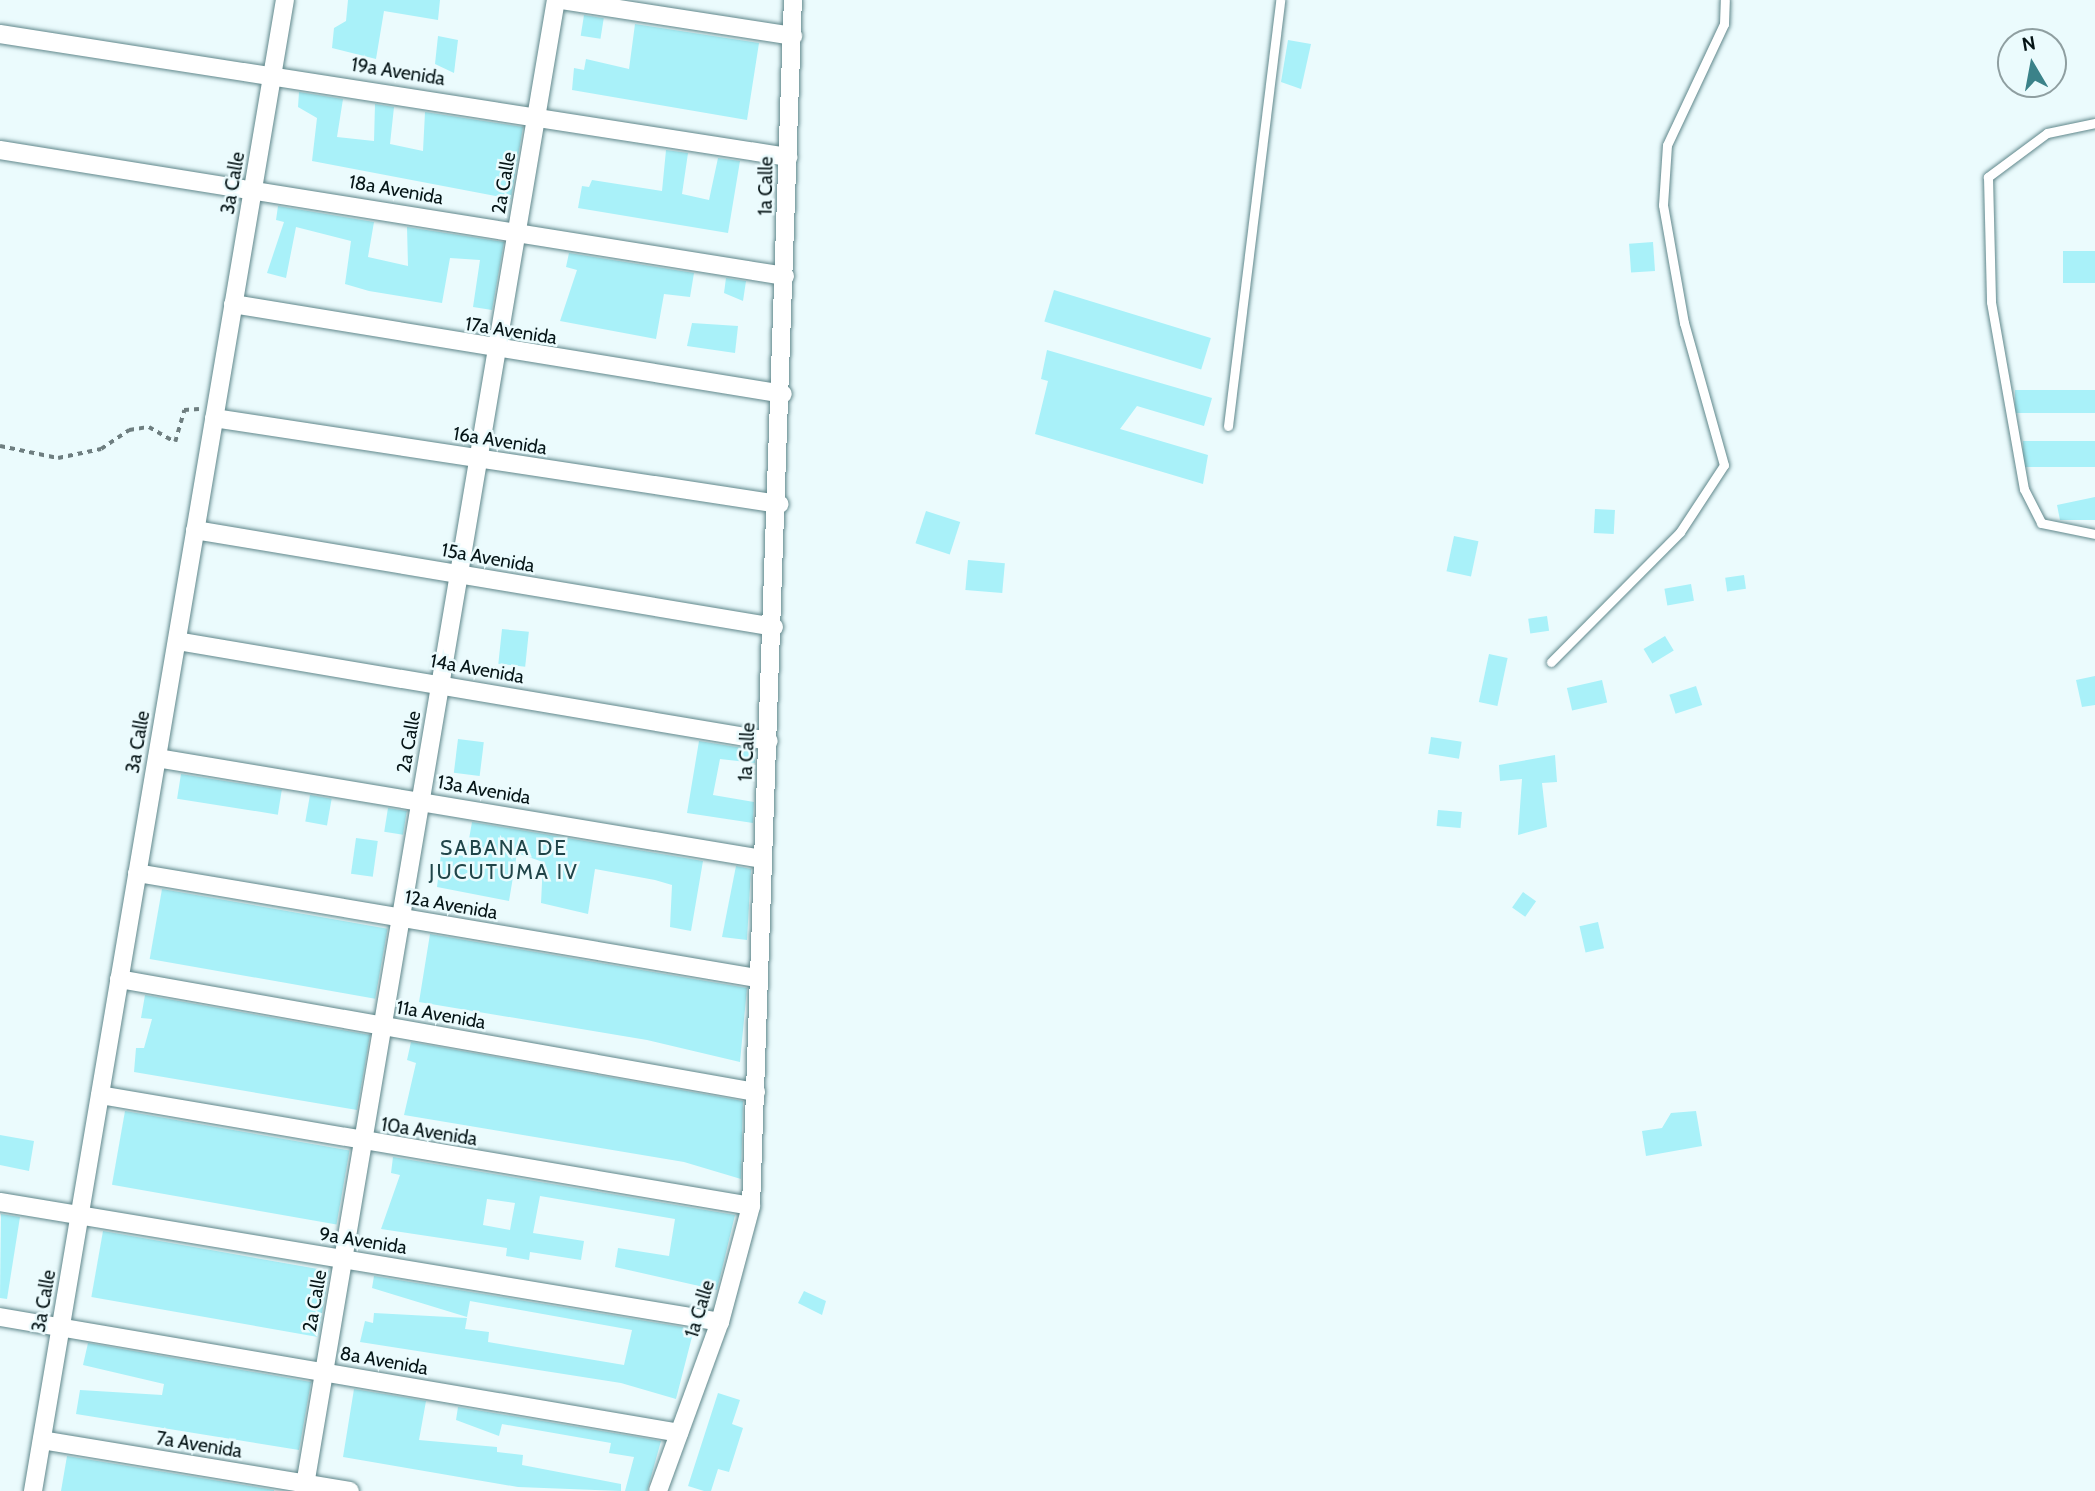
<!DOCTYPE html>
<html>
<head>
<meta charset="utf-8">
<style>
	body { margin:0 }
	#map { position:relative; width:2095px; height:1491px; overflow:hidden; background:#ebfbfd; font-family:Cabin,sans-serif }
	div>[style] { position:absolute }
	[style*='--x'] { left:calc(var(--x)*1px); top:calc(var(--y)*1px); width:calc(var(--w)*1px); rotate:calc(var(--a)*1deg) }
	.building>* { inset:0; background:#a9f1f9; transform-origin:0 0 }
	.path>* { height:3.5px; margin-top:-1.75px; transform-origin:0; background:repeating-linear-gradient(90deg,#6e7e80 0 5px,transparent 0 10px) }
	.roads { filter:drop-shadow(0 0 2px #60878b) drop-shadow(0 0 2px #60878b) }
	.lane>* { height:9px; margin:-4.5px; padding:0 4.5px; transform-origin:4.5px; border-radius:4.5px; background:#fff }
	.street>* { height:18px; margin:-9px; padding:0 9px; transform-origin:9px; border-radius:9px; background:#fff }
	span { translate:-50% -50%; white-space:nowrap; text-align:center; line-height:1.15; -webkit-text-stroke:5px #ebfbfd; paint-order:stroke }
	.street-label { font-size:19px; color:#051416 }
	.neighbourhood-label { font-size:21px; color:#204549; letter-spacing:2px }
	.north { position:absolute; left:1997px; top:28px; width:70px; height:70px; box-sizing:border-box; background:#ebfbfd; border:2px solid #8f9fa1; border-radius:50%; rotate:350deg; font-size:19px; font-weight:700; line-height:28px; text-align:center; color:#051416 }
	.north::after { content:''; display:block; margin:auto; width:24px; height:32px; background:#3b8289; clip-path:polygon(50% 0,100% 100%,50% 72%,0 100%) }
</style>
</head>
<body>
<div id="map">
	<div class="building">
		<div style="clip-path:polygon(348px 0,440px 0,438px 20px,384px 11px,376px 59px,332px 48px,334px 28px,346px 21px)"></div>
		<div style="left:584px;top:15px;width:20px;height:21px;rotate:9deg"></div>
		<div style="clip-path:polygon(635px 24px,759px 43px,747px 120px,572px 90px,574px 68px,584px 70px,586px 59px,629px 69px)"></div>
		<div style="clip-path:polygon(438px 36px,458px 40px,454px 73px,435px 64px)"></div>
		<div style="clip-path:polygon(1288px 40px,1311px 44px,1301px 89px,1281px 82px)"></div>
		<div style="clip-path:polygon(299px 92px,343px 99px,337px 137px,374px 141px,375px 104px,394px 107px,390px 144px,423px 151px,425px 112px,523px 127px,511px 199px,312px 161px,317px 118px,298px 107px)"></div>
		<div style="clip-path:polygon(666px 150px,688px 153px,682px 194px,709px 200px,718px 158px,740px 161px,728px 233px,578px 208px,582px 186px,589px 187px,592px 180px,662px 191px)"></div>
		<div style="clip-path:polygon(278px 206px,374px 222px,368px 257px,408px 266px,407px 227px,504px 242px,492px 310px,473px 307px,480px 260px,450px 258px,442px 303px,369px 291px,345px 284px,351px 241px,296px 227px,286px 278px,267px 273px,284px 222px,276px 220px)"></div>
		<div style="left:1653px;top:242px;width:29px;height:24px;rotate:86deg"></div>
		<div style="left:2095px;top:251px;width:32px;height:32px;rotate:90deg"></div>
		<div style="clip-path:polygon(569px 253px,694px 273px,690px 297px,664px 294px,656px 339px,560px 321px,577px 270px,566px 267px)"></div>
		<div style="clip-path:polygon(726px 278px,746px 281px,743px 301px,724px 293px)"></div>
		<div style="left:1054px;top:290px;width:164px;height:33px;rotate:17deg"></div>
		<div style="clip-path:polygon(692px 323px,738px 326px,735px 353px,687px 346px)"></div>
		<div style="clip-path:polygon(1047px 350px,1212px 398px,1204px 426px,1137px 406px,1120px 429px,1208px 455px,1203px 484px,1035px 434px,1048px 381px,1041px 379px)"></div>
		<div style="left:2095px;top:390px;width:23px;height:80px;rotate:90deg"></div>
		<div style="left:2095px;top:441px;width:26px;height:72px;rotate:90deg"></div>
		<div style="clip-path:polygon(2095px 497px,2095px 520px,2060px 520px,2057px 505px)"></div>
		<div style="left:1595px;top:509px;width:20px;height:24px;rotate:3deg"></div>
		<div style="left:926px;top:511px;width:36px;height:34px;rotate:18deg"></div>
		<div style="left:1454px;top:536px;width:25px;height:36px;rotate:12deg"></div>
		<div style="left:968px;top:560px;width:37px;height:30px;rotate:5deg"></div>
		<div style="left:1744px;top:575px;width:14px;height:19px;rotate:82deg"></div>
		<div style="left:1691px;top:584px;width:17px;height:27px;rotate:80deg"></div>
		<div style="left:1547px;top:616px;width:15px;height:19px;rotate:82deg"></div>
		<div style="left:502px;top:629px;width:27px;height:35px;rotate:6deg"></div>
		<div style="left:1665px;top:636px;width:17px;height:25px;rotate:59deg"></div>
		<div style="left:1489px;top:654px;width:19px;height:49px;rotate:12deg"></div>
		<div style="clip-path:polygon(2095px 676px,2095px 705px,2082px 707px,2076px 680px)"></div>
		<div style="left:1602px;top:680px;width:23px;height:36px;rotate:77deg"></div>
		<div style="left:1696px;top:686px;width:20px;height:28px;rotate:72deg"></div>
		<div style="left:1431px;top:737px;width:31px;height:17px;rotate:9deg"></div>
		<div style="left:458px;top:739px;width:26px;height:34px;rotate:7deg"></div>
		<div style="clip-path:polygon(699px 741px,755px 750px,755px 763px,720px 759px,713px 795px,754px 802px,753px 823px,687px 813px)"></div>
		<div style="clip-path:polygon(1555px 755px,1557px 782px,1542px 783px,1547px 827px,1518px 835px,1522px 779px,1500px 781px,1499px 765px)"></div>
		<div style="left:181px;top:774px;width:102px;height:25px;rotate:9deg"></div>
		<div style="left:310px;top:795px;width:22px;height:27px;rotate:10deg"></div>
		<div style="left:388px;top:808px;width:19px;height:24px;rotate:9deg"></div>
		<div style="left:1438px;top:810px;width:24px;height:16px;rotate:5deg"></div>
		<div style="clip-path:polygon(472px 822px,703px 861px,691px 931px,670px 927px,672px 885px,655px 880px,595px 869px,588px 914px,541px 903px,543px 862px,517px 853px,509px 901px,437px 887px,441px 854px,466px 856px)"></div>
		<div style="left:356px;top:838px;width:22px;height:36px;rotate:8deg"></div>
		<div style="clip-path:polygon(736px 866px,751px 869px,747px 940px,722px 937px)"></div>
		<div style="left:162px;top:889px;width:229px;height:71px;rotate:10deg"></div>
		<div style="left:1523px;top:892px;width:16px;height:19px;rotate:35deg"></div>
		<div style="left:1598px;top:922px;width:27px;height:19px;rotate:77deg"></div>
		<div style="clip-path:polygon(430px 934px,747px 988px,740px 1062px,647px 1040px,419px 1002px)"></div>
		<div style="clip-path:polygon(145px 995px,370px 1035px,357px 1110px,134px 1072px,136px 1048px,144px 1048px,152px 1019px,141px 1018px)"></div>
		<div style="clip-path:polygon(411px 1042px,743px 1101px,741px 1179px,684px 1162px,404px 1115px,416px 1063px,407px 1060px)"></div>
		<div style="left:125px;top:1111px;width:228px;height:75px;rotate:10deg"></div>
		<div style="clip-path:polygon(1696px 1111px,1702px 1146px,1646px 1156px,1642px 1131px,1662px 1128px,1671px 1113px)"></div>
		<div style="clip-path:polygon(0 1135px,34px 1141px,29px 1171px,0 1165px)"></div>
		<div style="clip-path:polygon(evenodd,393px 1157px,735px 1215px,717px 1290px,615px 1267px,618px 1248px,669px 1256px,675px 1219px,540px 1196px,533px 1233px,584px 1241px,581px 1260px,530px 1252px,529px 1260px,506px 1256px,507px 1248px,381px 1229px,400px 1175px,391px 1173px,393px 1157px,487px 1199px,515px 1203px,510px 1230px,483px 1225px,487px 1199px)"></div>
		<div style="clip-path:polygon(1px 1214px,20px 1217px,7px 1299px,0 1298px)"></div>
		<div style="left:103px;top:1231px;width:230px;height:67px;rotate:10deg"></div>
		<div style="clip-path:polygon(374px 1276px,694px 1329px,676px 1399px,621px 1383px,360px 1342px,365px 1321px,373px 1323px,374px 1313px,467px 1318px,465px 1329px,489px 1332px,488px 1342px,624px 1365px,632px 1330px,470px 1301px,467px 1317px,372px 1288px)"></div>
		<div style="clip-path:polygon(804px 1291px,826px 1301px,822px 1315px,798px 1303px)"></div>
		<div style="clip-path:polygon(88px 1343px,311px 1382px,299px 1450px,76px 1414px,80px 1390px,162px 1395px,164px 1384px,83px 1365px)"></div>
		<div style="clip-path:polygon(354px 1389px,426px 1401px,419px 1440px,497px 1447px,497px 1452px,523px 1455px,522px 1465px,621px 1484px,621px 1491px,518px 1487px,343px 1457px)"></div>
		<div style="clip-path:polygon(718px 1393px,740px 1400px,732px 1424px,743px 1428px,729px 1472px,718px 1469px,711px 1491px,704px 1491px,688px 1486px)"></div>
		<div style="clip-path:polygon(458px 1407px,661px 1441px,647px 1491px,625px 1491px,634px 1457px,609px 1453px,611px 1443px,502px 1424px,499px 1436px,456px 1420px)"></div>
		<div style="clip-path:polygon(67px 1456px,274px 1490px,274px 1491px,61px 1491px)"></div>
	</div>
	<div class="path">
		<div style="--x:0;--y:446;--w:59;--a:11.7"></div>
		<div style="--x:58;--y:458;--w:44;--a:-11.8"></div>
		<div style="--x:101;--y:449;--w:34;--a:-34"></div>
		<div style="--x:129;--y:430;--w:20;--a:-9"></div>
		<div style="--x:149;--y:427;--w:30;--a:30"></div>
		<div style="--x:175;--y:442;--w:33;--a:-74"></div>
		<div style="--x:184;--y:410;--w:15;--a:-4"></div>
	</div>
	<div class="roads">
		<div class="lane">
			<div style="--x:2095;--y:123;--w:49;--a:168.2"></div>
			<div style="--x:2047;--y:133;--w:74;--a:143.3"></div>
			<div style="--x:1988;--y:177;--w:125;--a:88.6"></div>
			<div style="--x:1991;--y:302;--w:190;--a:80"></div>
			<div style="--x:2024;--y:489;--w:38;--a:63"></div>
			<div style="--x:2041;--y:523;--w:55;--a:11.5"></div>
			<div style="--x:1228;--y:426;--w:429;--a:-83"></div>
			<div style="--x:1551;--y:662;--w:183;--a:-45.2"></div>
			<div style="--x:1680;--y:532;--w:80;--a:-56.7"></div>
			<div style="--x:1724;--y:465;--w:148;--a:-105.7"></div>
			<div style="--x:1684;--y:323;--w:120;--a:-100.1"></div>
			<div style="--x:1663;--y:205;--w:60;--a:-86.2"></div>
			<div style="--x:1667;--y:145;--w:134;--a:-64.8"></div>
			<div style="--x:1724;--y:24;--w:24;--a:-88"></div>
		</div>
		<div class="street">
			<div style="--x:561;--y:0;--w:235;--a:8.8"></div>
			<div style="--x:0;--y:34;--w:798;--a:8.87"></div>
			<div style="--x:0;--y:150;--w:795;--a:9.12"></div>
			<div style="--x:233;--y:304;--w:557;--a:9.29"></div>
			<div style="--x:214;--y:418;--w:572;--a:8.65"></div>
			<div style="--x:195;--y:530;--w:587;--a:9.51"></div>
			<div style="--x:177;--y:641;--w:600;--a:9.59"></div>
			<div style="--x:157;--y:758;--w:613;--a:9.48"></div>
			<div style="--x:137;--y:873;--w:629;--a:9.61"></div>
			<div style="--x:119;--y:979;--w:647;--a:10.06"></div>
			<div style="--x:100;--y:1095;--w:660;--a:9.68"></div>
			<div style="--x:0;--y:1202;--w:730;--a:9.46"></div>
			<div style="--x:0;--y:1317;--w:689;--a:9.69"></div>
			<div style="--x:42;--y:1440;--w:312;--a:9.4"></div>
			<div style="--x:33;--y:1491;--w:1512;--a:-80.41"></div>
			<div style="--x:304;--y:1491;--w:1512;--a:-80.41"></div>
			<div style="--x:658;--y:1491;--w:180;--a:-69.9"></div>
			<div style="--x:720;--y:1322;--w:120;--a:-75"></div>
			<div style="--x:751;--y:1206;--w:1207;--a:-88.01"></div>
		</div>
	</div>
	<div class="street-label">
		<span style="left:398px;top:72px;rotate:9deg">19a Avenida</span>
		<span style="left:233px;top:183px;rotate:-80deg">3a Calle</span>
		<span style="left:504px;top:183px;rotate:-80deg">2a Calle</span>
		<span style="left:766px;top:186px;rotate:-89deg">1a Calle</span>
		<span style="left:396px;top:190px;rotate:10deg">18a Avenida</span>
		<span style="left:511px;top:331px;rotate:9deg">17a Avenida</span>
		<span style="left:500px;top:441px;rotate:9deg">16a Avenida</span>
		<span style="left:488px;top:558px;rotate:10deg">15a Avenida</span>
		<span style="left:477px;top:669px;rotate:10deg">14a Avenida</span>
		<span style="left:138px;top:742px;rotate:-80deg">3a Calle</span>
		<span style="left:409px;top:742px;rotate:-80deg">2a Calle</span>
		<span style="left:747px;top:752px;rotate:-87deg">1a Calle</span>
		<span style="left:484px;top:790px;rotate:10deg">13a Avenida</span>
		<span style="left:451px;top:905px;rotate:10deg">12a Avenida</span>
		<span style="left:441px;top:1015px;rotate:10deg">11a Avenida</span>
		<span style="left:429px;top:1132px;rotate:9deg">10a Avenida</span>
		<span style="left:363px;top:1241px;rotate:9deg">9a Avenida</span>
		<span style="left:44px;top:1301px;rotate:-80deg">3a Calle</span>
		<span style="left:315px;top:1301px;rotate:-80deg">2a Calle</span>
		<span style="left:700px;top:1309px;rotate:-73deg">1a Calle</span>
		<span style="left:384px;top:1361px;rotate:10deg">8a Avenida</span>
		<span style="left:199px;top:1445px;rotate:9deg">7a Avenida</span>
	</div>
	<div class="neighbourhood-label">
		<span style="left:504px;top:860px">SABANA DE<br>JUCUTUMA IV</span>
	</div>
	<div class="north">N</div>
</div>
</body>
</html>
